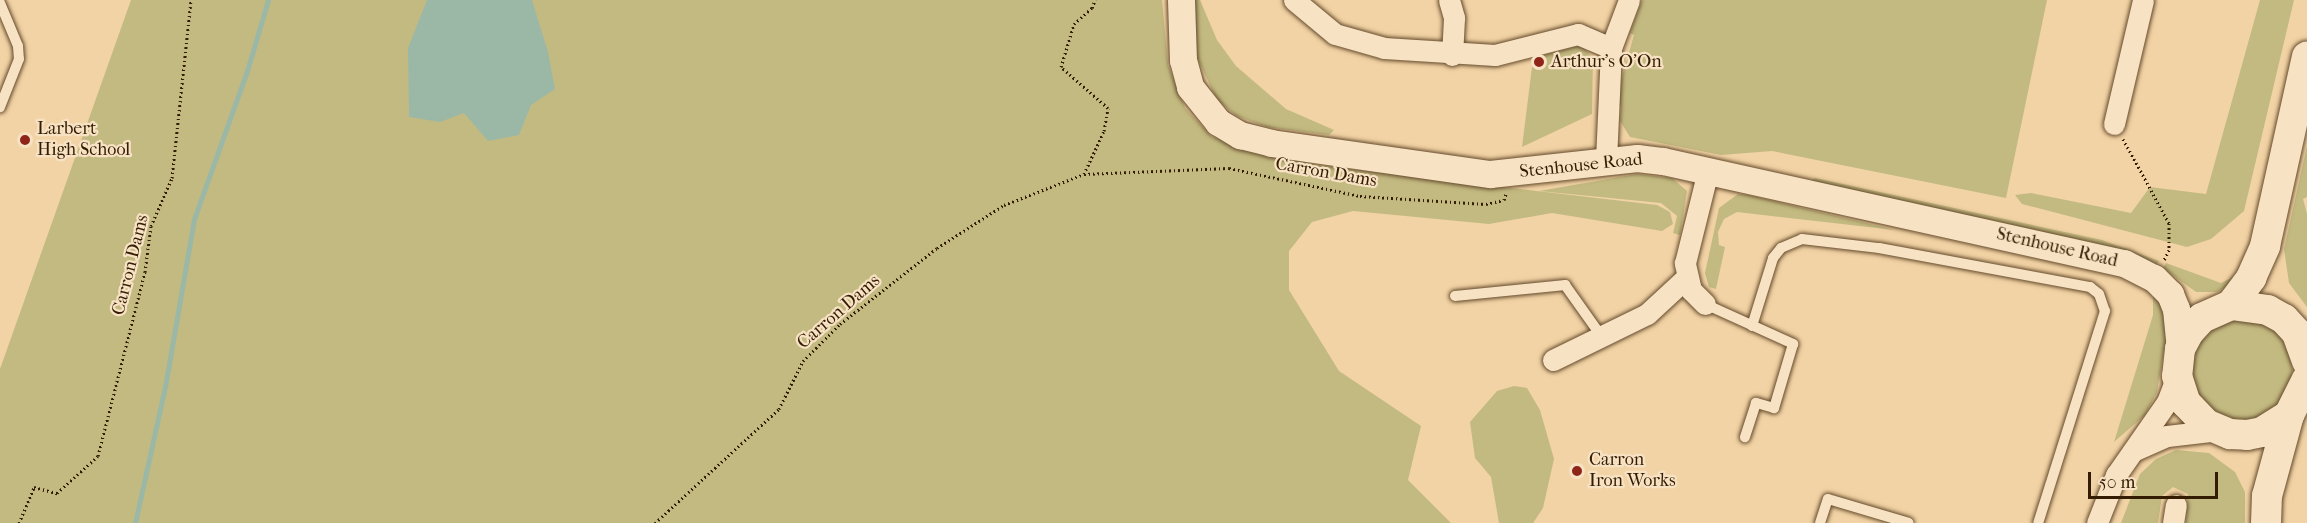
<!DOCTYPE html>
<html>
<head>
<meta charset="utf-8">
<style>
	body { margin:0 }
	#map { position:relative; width:2307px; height:523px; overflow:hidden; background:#f2d3a5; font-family:"IM FELL French Canon",serif }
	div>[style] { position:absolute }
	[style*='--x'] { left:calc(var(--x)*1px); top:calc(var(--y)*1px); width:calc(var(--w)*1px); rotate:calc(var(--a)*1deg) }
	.green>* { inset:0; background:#c3ba81 }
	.round { border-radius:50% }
	.water>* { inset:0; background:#9bb8a6 }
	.stream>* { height:5px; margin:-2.5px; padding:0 2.5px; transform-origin:2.5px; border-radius:2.5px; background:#9bb8a6 }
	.path>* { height:3px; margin-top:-1.5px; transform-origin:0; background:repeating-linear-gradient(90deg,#341c02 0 1.5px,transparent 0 4.5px) }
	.roads { filter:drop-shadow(0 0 2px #644a2b) drop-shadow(0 0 2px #644a2b) }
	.service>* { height:10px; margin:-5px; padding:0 5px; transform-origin:5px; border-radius:5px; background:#f7e2c4 }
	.minor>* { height:21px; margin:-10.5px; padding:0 10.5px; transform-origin:10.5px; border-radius:10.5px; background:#f7e2c4 }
	.tertiary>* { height:27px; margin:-13.5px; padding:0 13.5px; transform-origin:13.5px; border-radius:13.5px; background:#f7e2c4 }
	.secondary>* { height:30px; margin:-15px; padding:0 15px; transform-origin:15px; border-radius:15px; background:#f7e2c4 }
	.dots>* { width:16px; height:16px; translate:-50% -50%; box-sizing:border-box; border:3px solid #f7e2c4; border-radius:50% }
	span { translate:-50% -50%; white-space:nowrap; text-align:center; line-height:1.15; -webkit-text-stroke:4.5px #f7e2c4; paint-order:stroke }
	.poi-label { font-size:18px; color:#341c02 }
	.left { translate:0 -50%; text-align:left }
	.street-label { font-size:18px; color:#341c02 }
	.scale { position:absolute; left:2088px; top:472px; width:130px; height:27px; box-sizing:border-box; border:3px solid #341c02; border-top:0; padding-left:8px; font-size:18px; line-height:21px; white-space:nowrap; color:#341c02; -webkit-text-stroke:4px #f7e2c4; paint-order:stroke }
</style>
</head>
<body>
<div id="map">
	<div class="green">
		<div style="clip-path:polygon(131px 0,1162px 0,1168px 65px,1185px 108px,1212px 137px,1316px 165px,1657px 205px,1670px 212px,1673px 224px,1662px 231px,1552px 213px,1489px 224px,1353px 211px,1312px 222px,1289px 251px,1289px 290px,1339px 371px,1421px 426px,1408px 480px,1451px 523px,0 523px,0 369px)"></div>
		<div style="clip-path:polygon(1191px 0,1200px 0,1217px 40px,1236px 66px,1286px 109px,1334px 130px,1329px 135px,1267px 127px,1237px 116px,1217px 100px,1192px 47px)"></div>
		<div style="clip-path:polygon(1642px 0,2047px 0,2006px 198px,1772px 151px,1721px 155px,1630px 137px,1620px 121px,1621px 106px,1615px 102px,1634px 35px,1630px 33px)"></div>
		<div style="clip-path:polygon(2260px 0,2294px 0,2244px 211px,2211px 239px,2187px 247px,2022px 204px,2015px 195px,2031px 193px,2131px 213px,2150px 187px,2206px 194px)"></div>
		<div style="clip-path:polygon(1576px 46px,1584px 48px,1593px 59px,1592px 114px,1522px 147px,1532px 67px,1545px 63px,1544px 55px)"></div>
		<div style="clip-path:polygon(2307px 146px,2307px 197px,2303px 199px,2307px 214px,2307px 307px,2289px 283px,2284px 249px)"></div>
		<div style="clip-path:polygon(1637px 174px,1672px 178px,1687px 191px,1680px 235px,1673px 233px,1677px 216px,1661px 203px,1539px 191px)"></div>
		<div style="clip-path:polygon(1815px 178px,2102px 240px,2159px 261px,2156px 265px,1809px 182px)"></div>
		<div style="clip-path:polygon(1738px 194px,1748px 195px,1895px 230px,1737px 212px,1724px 219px,1718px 232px,1719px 245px,1725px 247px,1716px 289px,1709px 287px,1705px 273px,1719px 208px)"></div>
		<div style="clip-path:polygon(2166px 263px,2221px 283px,2235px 276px,2229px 286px,2217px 292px,2196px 292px,2163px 268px)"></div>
		<div style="clip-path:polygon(2153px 292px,2163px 306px,2167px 332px,2157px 392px,2145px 415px,2114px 442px,2153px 315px)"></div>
		<div class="round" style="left:2190px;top:319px;width:102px;height:102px"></div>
		<div style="clip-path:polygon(1514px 386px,1527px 388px,1540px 410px,1554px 459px,1543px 508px,1533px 523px,1499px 523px,1491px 477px,1475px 458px,1470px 422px,1497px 391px)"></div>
		<div style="clip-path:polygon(2176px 450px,2209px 453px,2235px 472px,2245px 492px,2245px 523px,2186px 523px,2188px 494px,2173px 487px,2162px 496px,2158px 523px,2121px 523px,2140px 474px,2156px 459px)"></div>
	</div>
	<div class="water">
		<div style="clip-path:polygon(427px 0,532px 0,548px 52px,555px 89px,531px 105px,519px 135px,488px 141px,464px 113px,440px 122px,409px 117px,408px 48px)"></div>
	</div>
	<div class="stream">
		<div style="--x:135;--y:523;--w:139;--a:-77.6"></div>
		<div style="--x:165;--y:387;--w:170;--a:-80.2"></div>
		<div style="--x:194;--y:219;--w:157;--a:-70.3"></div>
		<div style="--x:247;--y:71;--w:74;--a:-73.5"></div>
	</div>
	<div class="path">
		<div style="--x:2123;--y:139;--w:96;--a:61.3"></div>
		<div style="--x:2169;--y:223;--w:27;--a:90"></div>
		<div style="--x:2169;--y:250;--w:11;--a:117"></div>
		<div style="--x:1084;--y:174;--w:145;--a:-2.4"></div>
		<div style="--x:1229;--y:168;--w:134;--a:12.1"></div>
		<div style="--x:1360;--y:196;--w:126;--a:3.6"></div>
		<div style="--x:1486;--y:204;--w:18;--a:-13"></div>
		<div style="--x:1504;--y:200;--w:6;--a:-72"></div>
		<div style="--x:19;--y:523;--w:39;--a:-67"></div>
		<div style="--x:34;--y:487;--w:24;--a:15"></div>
		<div style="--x:57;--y:493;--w:55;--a:-42.1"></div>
		<div style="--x:98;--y:456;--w:190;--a:-75.7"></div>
		<div style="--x:145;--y:272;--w:46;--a:-82.6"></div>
		<div style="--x:151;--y:226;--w:52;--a:-66.4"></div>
		<div style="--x:172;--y:178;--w:179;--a:-83.9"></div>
		<div style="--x:655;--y:523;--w:168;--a:-42.6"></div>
		<div style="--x:779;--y:409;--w:54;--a:-63.4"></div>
		<div style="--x:803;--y:361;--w:52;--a:-45"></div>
		<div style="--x:840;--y:324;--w:123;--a:-38.1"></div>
		<div style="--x:937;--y:248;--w:80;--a:-32.7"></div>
		<div style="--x:1004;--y:205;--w:86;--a:-21.2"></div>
		<div style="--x:1084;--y:174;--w:47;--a:-65.1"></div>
		<div style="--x:1104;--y:131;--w:23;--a:-80"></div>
		<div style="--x:1108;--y:108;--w:62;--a:-138.9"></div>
		<div style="--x:1061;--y:67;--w:45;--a:-73.2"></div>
		<div style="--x:1074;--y:24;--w:24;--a:-42"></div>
		<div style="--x:1092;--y:8;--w:9;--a:-69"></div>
	</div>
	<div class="roads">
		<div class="service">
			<div style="--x:0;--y:3;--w:47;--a:67.3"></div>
			<div style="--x:18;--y:46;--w:13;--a:86"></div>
			<div style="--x:19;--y:59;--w:52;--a:111.6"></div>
			<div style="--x:1455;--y:296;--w:111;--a:-5.7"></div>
			<div style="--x:1565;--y:285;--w:64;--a:54.6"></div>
			<div style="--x:1705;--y:304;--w:97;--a:24.4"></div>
			<div style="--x:1793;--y:344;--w:67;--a:106.5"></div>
			<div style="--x:1774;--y:408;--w:19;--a:-164"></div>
			<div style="--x:1756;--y:403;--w:36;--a:108"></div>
			<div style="--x:1752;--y:326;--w:71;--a:-72.8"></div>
			<div style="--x:1773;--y:258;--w:13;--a:-51"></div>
			<div style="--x:1781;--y:248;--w:23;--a:-23"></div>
			<div style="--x:1802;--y:239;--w:78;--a:6.7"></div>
			<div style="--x:1879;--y:248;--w:215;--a:10.5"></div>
			<div style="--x:2090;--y:287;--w:11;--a:38"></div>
			<div style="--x:2099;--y:294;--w:18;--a:71"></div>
			<div style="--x:2105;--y:311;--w:222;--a:107.5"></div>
			<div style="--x:1820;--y:523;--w:25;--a:-72"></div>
			<div style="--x:1828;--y:499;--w:84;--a:16.5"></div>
		</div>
		<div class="minor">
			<div style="--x:1294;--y:0;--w:53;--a:39.7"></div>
			<div style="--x:1335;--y:34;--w:51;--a:15.9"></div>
			<div style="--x:1384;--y:48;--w:111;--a:3.6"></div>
			<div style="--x:1495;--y:55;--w:86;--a:-14.2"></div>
			<div style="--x:1578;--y:34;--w:36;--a:23"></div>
			<div style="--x:1449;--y:0;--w:19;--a:74"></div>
			<div style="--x:1454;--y:18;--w:37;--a:93"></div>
			<div style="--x:2114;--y:124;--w:127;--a:-76.8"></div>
			<div style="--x:1606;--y:160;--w:112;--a:-87.4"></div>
			<div style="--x:1611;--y:48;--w:51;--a:-69.4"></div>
			<div style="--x:1705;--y:304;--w:20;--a:-135"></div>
			<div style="--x:1691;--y:290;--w:28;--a:-103"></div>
			<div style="--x:1685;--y:263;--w:95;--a:-76"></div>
			<div style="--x:1553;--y:360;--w:105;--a:-26.1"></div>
			<div style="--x:1647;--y:314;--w:53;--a:-42.7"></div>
			<div style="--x:2133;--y:451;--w:37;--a:-24"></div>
			<div style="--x:2167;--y:436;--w:52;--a:-6.6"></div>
			<div style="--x:2097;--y:523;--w:52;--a:-68.4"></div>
			<div style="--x:2116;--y:475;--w:89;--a:-55.1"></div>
			<div style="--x:2167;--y:402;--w:28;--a:-69"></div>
			<div style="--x:2173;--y:523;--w:18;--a:-81"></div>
		</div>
		<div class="tertiary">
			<div style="--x:1181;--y:0;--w:60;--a:88.1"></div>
			<div style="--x:1183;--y:60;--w:28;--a:75"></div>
			<div style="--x:1190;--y:87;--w:45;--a:51.3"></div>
			<div style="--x:1218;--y:122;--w:26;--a:31"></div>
			<div style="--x:1240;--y:135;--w:32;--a:14"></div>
			<div style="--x:1271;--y:143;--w:221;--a:8.1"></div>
			<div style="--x:1490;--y:174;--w:148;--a:-6.2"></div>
			<div style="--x:1637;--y:158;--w:26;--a:7"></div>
			<div style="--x:1663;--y:161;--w:472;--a:12.5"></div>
			<div style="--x:2124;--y:263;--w:34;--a:27"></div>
			<div style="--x:2154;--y:278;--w:23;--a:45"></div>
			<div style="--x:2170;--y:294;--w:16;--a:68"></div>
			<div style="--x:2176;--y:309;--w:40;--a:84.3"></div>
		</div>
		<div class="secondary">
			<div style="--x:2231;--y:305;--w:34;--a:-53"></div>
			<div style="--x:2251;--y:278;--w:35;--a:-66"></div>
			<div style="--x:2265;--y:246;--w:194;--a:-77.5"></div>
			<div style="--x:2307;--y:361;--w:30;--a:-110"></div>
			<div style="--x:2297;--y:333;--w:19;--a:-133"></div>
			<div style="--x:2284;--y:319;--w:18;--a:-151"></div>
			<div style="--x:2268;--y:310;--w:37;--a:-172"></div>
			<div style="--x:2231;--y:305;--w:32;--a:156"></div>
			<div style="--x:2202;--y:318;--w:19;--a:133"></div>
			<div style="--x:2189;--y:332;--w:19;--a:118"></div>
			<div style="--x:2180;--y:349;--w:27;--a:96"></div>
			<div style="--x:2177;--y:376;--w:28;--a:72"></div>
			<div style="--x:2186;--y:403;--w:29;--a:46"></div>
			<div style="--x:2206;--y:424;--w:26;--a:23"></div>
			<div style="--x:2230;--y:434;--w:17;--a:3"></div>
			<div style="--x:2247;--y:435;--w:15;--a:-11"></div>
			<div style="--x:2262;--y:432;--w:32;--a:-32"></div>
			<div style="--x:2289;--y:415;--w:40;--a:-63.4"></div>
			<div style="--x:2266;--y:523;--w:27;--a:-88"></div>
			<div style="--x:2267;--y:496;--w:84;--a:-74.8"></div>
		</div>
	</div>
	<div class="dots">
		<div style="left:1539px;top:62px;background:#8f2418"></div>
		<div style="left:25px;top:140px;background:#8f2418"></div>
		<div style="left:1577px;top:471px;background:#8f2418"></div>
	</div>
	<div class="poi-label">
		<span class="left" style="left:1551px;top:62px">Arthur's O'On</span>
		<span class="left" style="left:37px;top:140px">Larbert<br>High School</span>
		<span class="left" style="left:1589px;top:471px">Carron<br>Iron Works</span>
	</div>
	<div class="street-label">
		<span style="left:1581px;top:166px;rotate:-6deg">Stenhouse Road</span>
		<span style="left:1326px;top:173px;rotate:10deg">Carron Dams</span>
		<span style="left:2057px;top:248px;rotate:13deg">Stenhouse Road</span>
		<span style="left:131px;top:265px;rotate:-76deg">Carron Dams</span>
		<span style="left:839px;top:312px;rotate:-41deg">Carron Dams</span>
	</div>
	<div class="scale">50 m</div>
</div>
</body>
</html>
